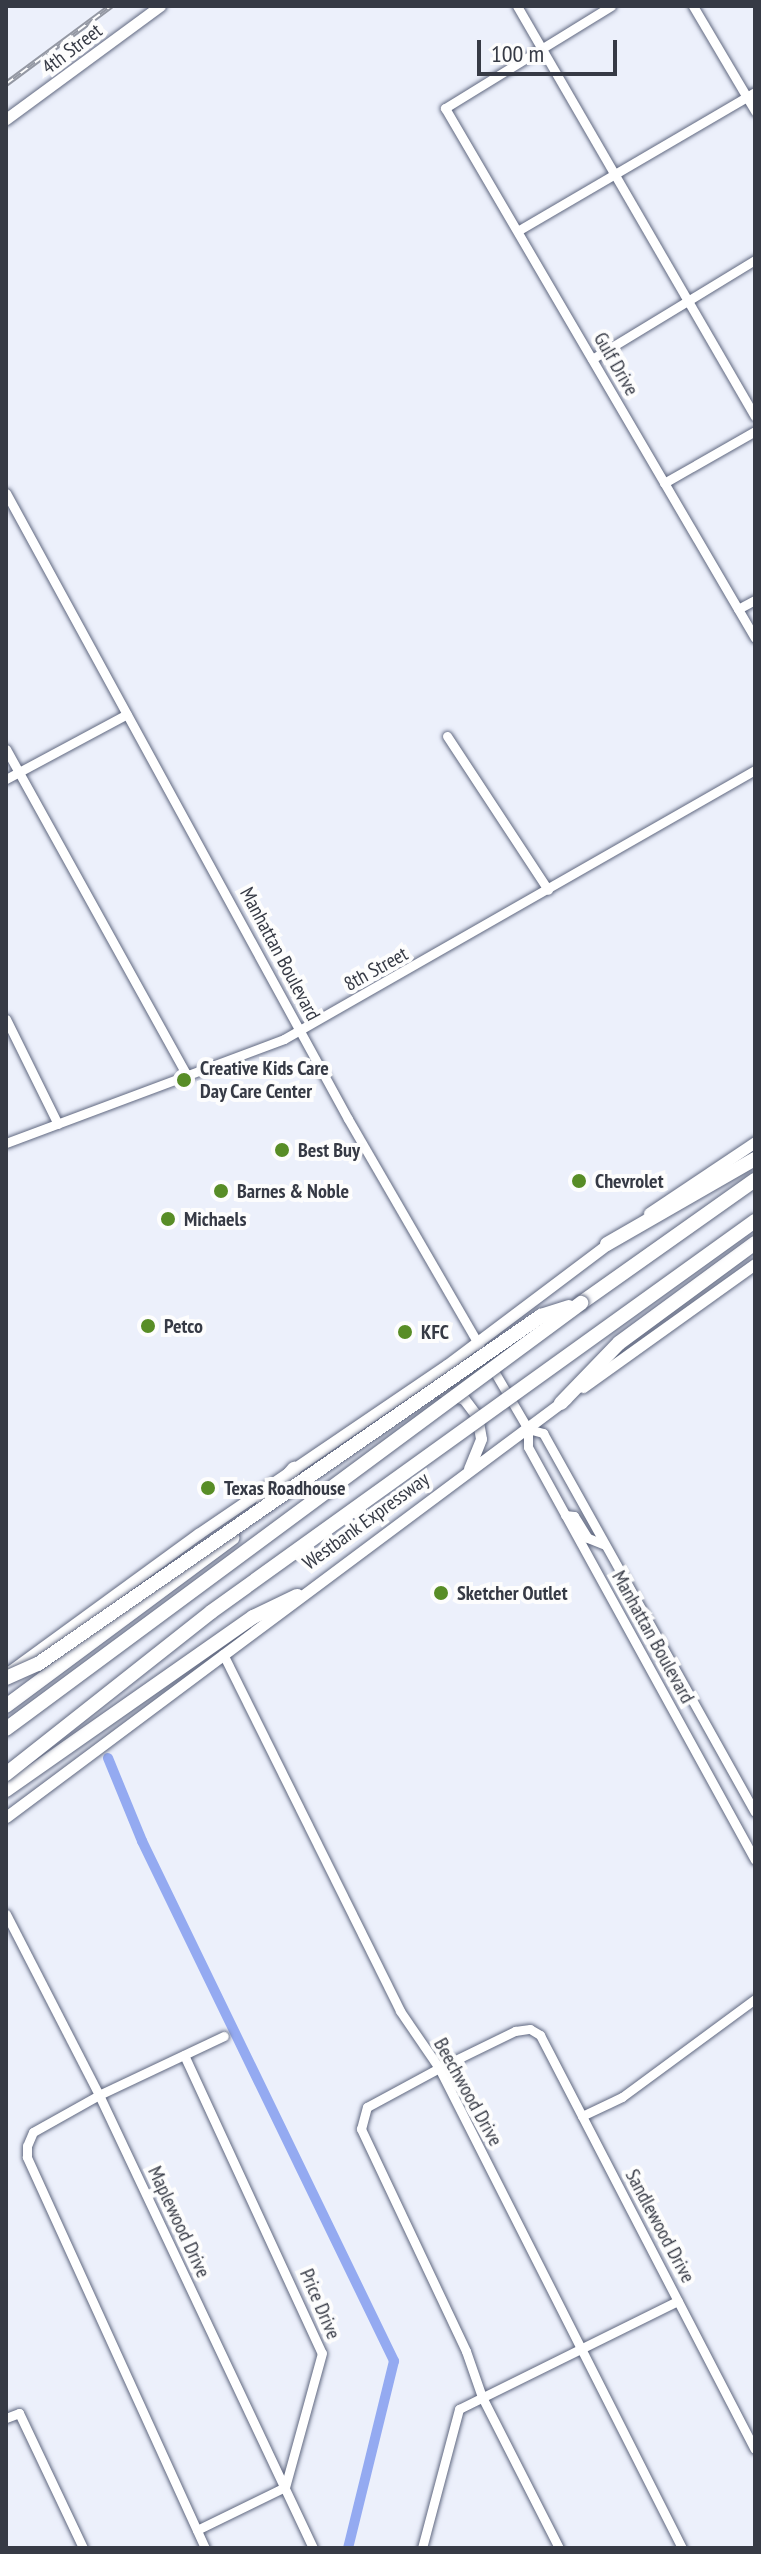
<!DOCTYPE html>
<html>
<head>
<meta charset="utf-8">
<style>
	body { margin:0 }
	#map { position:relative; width:761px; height:2554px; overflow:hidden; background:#ecf0fb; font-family:"PT Sans Narrow",sans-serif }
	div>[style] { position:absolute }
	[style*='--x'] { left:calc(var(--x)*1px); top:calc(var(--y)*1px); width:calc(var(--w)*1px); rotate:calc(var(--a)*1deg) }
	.canal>* { height:10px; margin:-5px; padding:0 5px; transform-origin:5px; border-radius:5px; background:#94aaf1 }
	.roads { filter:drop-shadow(0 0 2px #606880) drop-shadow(0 0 2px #606880) }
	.minor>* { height:9px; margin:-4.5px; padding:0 4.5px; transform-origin:4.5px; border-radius:4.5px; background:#fff }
	.major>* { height:11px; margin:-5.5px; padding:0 5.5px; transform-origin:5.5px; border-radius:5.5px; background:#fff }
	.highway>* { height:14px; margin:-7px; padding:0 7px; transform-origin:7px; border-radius:7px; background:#fff }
	.rail>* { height:6px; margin-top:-3px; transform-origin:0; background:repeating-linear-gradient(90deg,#fdfdfd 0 9px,#9498a3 0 18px); box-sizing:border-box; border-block:2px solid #9498a3 }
	.bridges { filter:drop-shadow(0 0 2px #606880) drop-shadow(0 0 2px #606880) }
	.highway-bridge>* { height:14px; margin:-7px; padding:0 7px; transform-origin:7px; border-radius:7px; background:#fff }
	.dots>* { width:22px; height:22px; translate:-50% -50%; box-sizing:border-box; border:4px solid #fdfdfd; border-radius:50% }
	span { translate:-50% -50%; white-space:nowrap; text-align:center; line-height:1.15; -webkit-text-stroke:8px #fdfdfd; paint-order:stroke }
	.street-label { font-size:20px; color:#363a45 }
	.poi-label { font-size:20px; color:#363a45; font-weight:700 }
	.left { translate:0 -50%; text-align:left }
	.frame { position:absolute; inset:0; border:8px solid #363a45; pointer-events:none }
	.scale { position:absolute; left:477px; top:40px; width:140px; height:36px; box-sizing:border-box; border:4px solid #363a45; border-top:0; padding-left:10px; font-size:24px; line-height:28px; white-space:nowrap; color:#363a45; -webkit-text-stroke:6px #fdfdfd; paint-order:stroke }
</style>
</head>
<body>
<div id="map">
	<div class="canal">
		<div style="--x:108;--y:1758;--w:90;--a:67.7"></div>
		<div style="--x:142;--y:1841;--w:578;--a:64.14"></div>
		<div style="--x:394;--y:2361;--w:193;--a:103.8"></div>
	</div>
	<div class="roads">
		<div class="minor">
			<div style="--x:517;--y:6;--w:474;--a:59.9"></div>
			<div style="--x:611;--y:6;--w:195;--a:148.4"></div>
			<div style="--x:445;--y:108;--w:614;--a:59.68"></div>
			<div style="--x:693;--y:6;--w:122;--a:59.4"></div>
			<div style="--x:519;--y:230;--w:273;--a:-30.3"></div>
			<div style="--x:592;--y:359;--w:191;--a:-31.3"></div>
			<div style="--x:664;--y:483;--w:105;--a:-29.7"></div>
			<div style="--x:6;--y:493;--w:713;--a:61.35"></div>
			<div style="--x:348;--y:1119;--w:263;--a:59.9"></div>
			<div style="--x:738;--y:609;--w:19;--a:-28"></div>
			<div style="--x:447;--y:736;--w:184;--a:56.7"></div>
			<div style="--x:6;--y:749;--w:373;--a:61"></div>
			<div style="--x:6;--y:779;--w:137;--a:-28.2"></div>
			<div style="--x:6;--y:1019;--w:117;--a:63.7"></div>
			<div style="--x:6;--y:1143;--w:297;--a:-20.5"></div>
			<div style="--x:284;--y:1039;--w:542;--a:-29.73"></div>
			<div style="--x:491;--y:1366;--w:73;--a:59.6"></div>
			<div style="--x:528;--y:1429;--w:18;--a:90"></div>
			<div style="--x:528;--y:1447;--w:471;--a:61.2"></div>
			<div style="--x:528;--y:1429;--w:16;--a:15"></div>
			<div style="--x:543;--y:1433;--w:434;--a:60.8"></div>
			<div style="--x:565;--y:1515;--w:9;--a:6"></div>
			<div style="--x:574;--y:1516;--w:26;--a:58"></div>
			<div style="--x:588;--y:1538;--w:18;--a:22"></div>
			<div style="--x:223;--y:1654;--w:398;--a:63.6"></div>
			<div style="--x:400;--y:2011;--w:69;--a:55.6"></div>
			<div style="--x:439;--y:2068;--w:538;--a:63.15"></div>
			<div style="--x:6;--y:1914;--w:203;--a:62.8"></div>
			<div style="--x:99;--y:2095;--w:501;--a:64.71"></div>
			<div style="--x:184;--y:2055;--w:328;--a:65.2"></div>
			<div style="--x:322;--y:2353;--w:139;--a:105.4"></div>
			<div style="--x:285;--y:2487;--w:98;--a:154"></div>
			<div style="--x:582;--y:2116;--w:44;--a:-25.4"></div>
			<div style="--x:622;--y:2097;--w:165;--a:-36.4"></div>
			<div style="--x:6;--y:2418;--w:14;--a:-21"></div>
			<div style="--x:19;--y:2413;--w:149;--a:64.6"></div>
			<div style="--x:205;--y:2548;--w:430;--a:-114.5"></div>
			<div style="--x:27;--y:2157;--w:11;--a:-90"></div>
			<div style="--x:27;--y:2146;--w:15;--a:-67"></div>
			<div style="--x:33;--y:2132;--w:76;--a:-29.3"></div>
			<div style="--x:99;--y:2095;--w:138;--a:-25.3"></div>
			<div style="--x:422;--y:2548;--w:144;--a:-75.1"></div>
			<div style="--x:459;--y:2409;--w:244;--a:-26.3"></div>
			<div style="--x:559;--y:2548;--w:169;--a:-117"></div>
			<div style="--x:482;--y:2397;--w:49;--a:-109.2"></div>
			<div style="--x:466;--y:2351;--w:246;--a:-115.3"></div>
			<div style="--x:361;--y:2129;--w:23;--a:-75"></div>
			<div style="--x:367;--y:2107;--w:82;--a:-28.4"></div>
			<div style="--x:439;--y:2068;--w:85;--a:-26"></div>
			<div style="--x:515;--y:2031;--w:15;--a:-8"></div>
			<div style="--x:530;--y:2029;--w:12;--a:31"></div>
			<div style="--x:540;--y:2035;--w:466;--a:62.6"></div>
		</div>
		<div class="major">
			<div style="--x:6;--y:119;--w:191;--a:-36.3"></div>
			<div style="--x:649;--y:1213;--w:128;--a:-33.8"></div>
			<div style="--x:583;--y:1387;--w:211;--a:-35.6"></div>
			<div style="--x:432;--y:1388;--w:34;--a:19"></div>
			<div style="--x:464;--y:1399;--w:21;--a:53"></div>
			<div style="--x:477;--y:1416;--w:23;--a:80"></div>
			<div style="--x:481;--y:1439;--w:32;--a:112"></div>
			<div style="--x:6;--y:1674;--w:238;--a:-36.1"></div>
			<div style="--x:198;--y:1534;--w:301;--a:-34.2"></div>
			<div style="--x:447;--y:1365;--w:208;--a:-37"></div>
			<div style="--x:6;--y:1817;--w:699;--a:-36.74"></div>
		</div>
		<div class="highway">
			<div style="--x:607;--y:1244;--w:171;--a:-29.9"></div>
			<div style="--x:581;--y:1303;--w:213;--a:-35.3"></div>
			<div style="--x:561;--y:1403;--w:83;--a:-46"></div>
			<div style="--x:619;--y:1343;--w:169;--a:-36.3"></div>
			<div style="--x:263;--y:1505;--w:48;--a:-49.3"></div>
			<div style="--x:6;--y:1706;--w:282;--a:-36.6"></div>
			<div style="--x:6;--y:1790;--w:302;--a:-35"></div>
			<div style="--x:253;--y:1617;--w:49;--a:-25.5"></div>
		</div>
	</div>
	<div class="rail">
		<div style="--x:6;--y:84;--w:131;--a:-36.6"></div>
	</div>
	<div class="bridges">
		<div class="highway-bridge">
			<div style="--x:6;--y:1678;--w:35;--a:-24"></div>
			<div style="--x:38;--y:1664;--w:612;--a:-34.68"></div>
			<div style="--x:541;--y:1316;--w:29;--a:-18"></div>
			<div style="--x:6;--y:1729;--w:716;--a:-36.53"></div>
			<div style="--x:6;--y:1774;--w:261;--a:-38.3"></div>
			<div style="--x:211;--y:1612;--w:670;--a:-35.71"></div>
		</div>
	</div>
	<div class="dots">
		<div style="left:184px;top:1080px;background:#588d26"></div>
		<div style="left:282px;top:1150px;background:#588d26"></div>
		<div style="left:579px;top:1181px;background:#588d26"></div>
		<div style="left:221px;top:1191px;background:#588d26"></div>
		<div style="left:168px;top:1219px;background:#588d26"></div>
		<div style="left:148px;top:1326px;background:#588d26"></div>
		<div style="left:405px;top:1332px;background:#588d26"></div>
		<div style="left:208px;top:1488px;background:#588d26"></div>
		<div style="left:441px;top:1593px;background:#588d26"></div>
	</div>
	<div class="street-label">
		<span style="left:72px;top:49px;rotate:-37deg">4th Street</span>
		<span style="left:616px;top:364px;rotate:60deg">Gulf Drive</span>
		<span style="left:280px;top:954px;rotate:62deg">Manhattan Boulevard</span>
		<span style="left:376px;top:969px;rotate:-29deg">8th Street</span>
		<span style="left:366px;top:1521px;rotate:-36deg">Westbank Expressway</span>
		<span style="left:653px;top:1637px;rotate:61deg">Manhattan Boulevard</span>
		<span style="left:468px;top:2092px;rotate:61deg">Beechwood Drive</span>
		<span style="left:179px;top:2222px;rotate:65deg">Maplewood Drive</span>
		<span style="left:660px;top:2226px;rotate:62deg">Sandlewood Drive</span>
		<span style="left:320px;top:2304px;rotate:67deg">Price Drive</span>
	</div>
	<div class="poi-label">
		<span class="left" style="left:200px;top:1080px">Creative Kids Care<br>Day Care Center</span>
		<span class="left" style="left:298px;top:1150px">Best Buy</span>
		<span class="left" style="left:595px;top:1181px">Chevrolet</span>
		<span class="left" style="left:237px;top:1191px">Barnes &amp; Noble</span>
		<span class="left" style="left:184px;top:1219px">Michaels</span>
		<span class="left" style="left:164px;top:1326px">Petco</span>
		<span class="left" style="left:421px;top:1332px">KFC</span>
		<span class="left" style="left:224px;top:1488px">Texas Roadhouse</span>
		<span class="left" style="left:457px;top:1593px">Sketcher Outlet</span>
	</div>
	<div class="frame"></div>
	<div class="scale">100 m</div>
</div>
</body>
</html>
